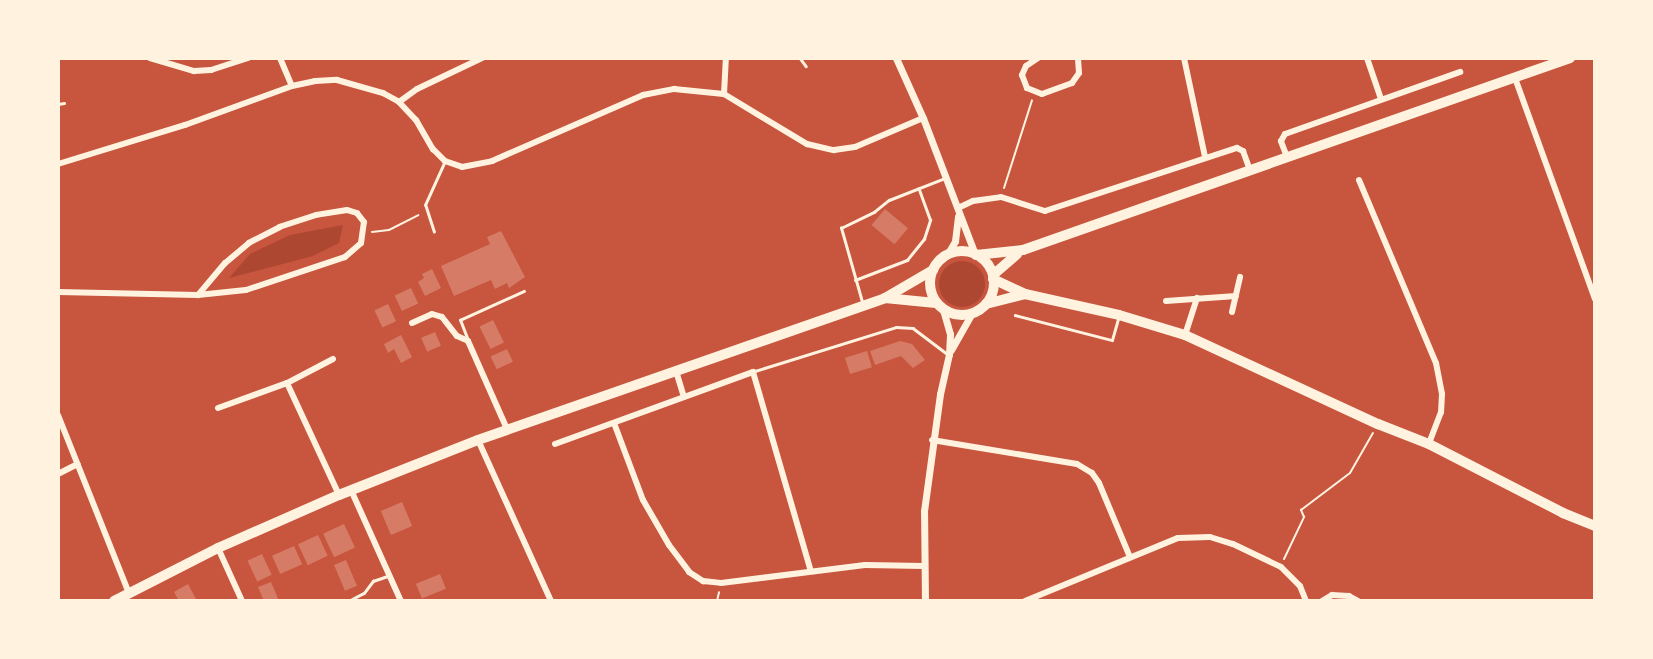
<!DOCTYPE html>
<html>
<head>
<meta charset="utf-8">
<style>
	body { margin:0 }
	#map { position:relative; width:1653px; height:659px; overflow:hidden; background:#c8553d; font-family:Signika,sans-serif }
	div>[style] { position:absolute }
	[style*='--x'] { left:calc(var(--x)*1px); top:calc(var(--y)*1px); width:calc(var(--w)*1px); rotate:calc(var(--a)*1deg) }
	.green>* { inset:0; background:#ae4732 }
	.round { border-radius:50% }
	.building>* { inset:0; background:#d67c66; transform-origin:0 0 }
	.path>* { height:2px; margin:-1px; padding:0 1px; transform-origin:1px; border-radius:1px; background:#fff3e0 }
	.service>* { height:2.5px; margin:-1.25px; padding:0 1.25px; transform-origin:1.25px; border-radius:1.25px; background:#fff3e0 }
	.minor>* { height:6px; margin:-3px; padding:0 3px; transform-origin:3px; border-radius:3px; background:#fff3e0 }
	.tertiary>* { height:7px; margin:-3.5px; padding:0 3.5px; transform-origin:3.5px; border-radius:3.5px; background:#fff3e0 }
	.primary>* { height:10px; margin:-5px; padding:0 5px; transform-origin:5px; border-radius:5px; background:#fff3e0 }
	.trunk>* { height:10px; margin:-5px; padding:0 5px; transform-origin:5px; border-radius:5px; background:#fff3e0 }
	.trunk>.ring { margin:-5px; padding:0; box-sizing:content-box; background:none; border:10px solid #fff3e0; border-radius:50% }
	span { translate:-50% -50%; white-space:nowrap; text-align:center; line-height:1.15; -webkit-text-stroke:7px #fff3e0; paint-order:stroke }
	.frame { position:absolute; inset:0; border:60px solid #fff3e0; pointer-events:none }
</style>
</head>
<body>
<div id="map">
	<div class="green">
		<div style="clip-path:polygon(343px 225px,339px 243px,313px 256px,229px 278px,250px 254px,290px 235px)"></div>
		<div class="round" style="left:939px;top:261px;width:46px;height:46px"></div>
	</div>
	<div class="building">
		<div style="left:885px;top:209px;width:30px;height:21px;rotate:40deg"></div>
		<div style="clip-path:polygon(501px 231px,525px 277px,509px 288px,507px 283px,495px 289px,491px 280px,454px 296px,441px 266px,490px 244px,487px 237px)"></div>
		<div style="clip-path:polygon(432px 269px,441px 288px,425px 296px,418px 282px,424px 278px,422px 274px)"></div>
		<div style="left:411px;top:288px;width:17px;height:18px;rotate:65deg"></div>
		<div style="left:388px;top:304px;width:19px;height:15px;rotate:65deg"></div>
		<div style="left:493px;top:320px;width:25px;height:15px;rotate:64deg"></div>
		<div style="left:435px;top:332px;width:15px;height:15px;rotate:67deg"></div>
		<div style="clip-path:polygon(401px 335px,412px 357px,401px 363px,394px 349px,388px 353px,384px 344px)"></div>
		<div style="clip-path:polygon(900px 341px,912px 344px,925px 360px,913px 368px,901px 356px,875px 365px,870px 351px)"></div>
		<div style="left:507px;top:349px;width:14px;height:18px;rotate:65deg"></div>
		<div style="left:867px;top:351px;width:17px;height:23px;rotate:73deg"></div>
		<div style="left:402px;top:502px;width:26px;height:23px;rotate:67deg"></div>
		<div style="left:344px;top:524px;width:26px;height:23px;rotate:65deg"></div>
		<div style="left:318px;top:535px;width:23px;height:22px;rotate:65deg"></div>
		<div style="left:294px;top:546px;width:20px;height:24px;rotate:66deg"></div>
		<div style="left:262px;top:554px;width:23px;height:16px;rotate:65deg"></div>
		<div style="left:346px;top:560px;width:28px;height:13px;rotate:67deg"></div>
		<div style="left:440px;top:574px;width:16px;height:26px;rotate:68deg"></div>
		<div style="clip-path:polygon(271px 582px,279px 601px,264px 601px,258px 587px)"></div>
		<div style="clip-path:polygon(188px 584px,197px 601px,179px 601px,174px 592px)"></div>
	</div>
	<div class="path">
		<div style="--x:1004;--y:188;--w:92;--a:-72.3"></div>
		<div style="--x:372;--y:232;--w:17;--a:-7"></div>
		<div style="--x:389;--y:230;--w:33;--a:-27"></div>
		<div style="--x:1284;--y:559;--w:47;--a:-64.5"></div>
		<div style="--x:1304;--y:517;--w:8;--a:-113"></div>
		<div style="--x:1301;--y:510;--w:61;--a:-37.1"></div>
		<div style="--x:1350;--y:473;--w:46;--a:-60.1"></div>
		<div style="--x:717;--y:601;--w:9;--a:-77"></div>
	</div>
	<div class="service">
		<div style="--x:800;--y:58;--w:10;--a:53"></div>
		<div style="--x:58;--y:104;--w:6;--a:-9"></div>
		<div style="--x:434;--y:232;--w:28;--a:-108"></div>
		<div style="--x:425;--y:205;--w:48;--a:-65.6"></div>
		<div style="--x:855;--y:280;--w:56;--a:-21"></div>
		<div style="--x:907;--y:260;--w:27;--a:-51"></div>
		<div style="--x:924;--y:239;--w:20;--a:-72"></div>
		<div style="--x:930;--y:220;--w:33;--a:-110"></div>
		<div style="--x:862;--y:302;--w:77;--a:-105.8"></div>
		<div style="--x:841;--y:228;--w:37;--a:-26"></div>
		<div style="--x:874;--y:212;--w:19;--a:-39"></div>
		<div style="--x:889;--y:200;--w:60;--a:-21.4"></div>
		<div style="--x:1015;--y:315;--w:100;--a:14.5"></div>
		<div style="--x:1112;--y:340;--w:22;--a:-74"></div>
		<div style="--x:467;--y:338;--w:19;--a:-111"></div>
		<div style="--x:460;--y:320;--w:70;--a:-24.4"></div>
		<div style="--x:755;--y:371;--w:148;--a:-17.3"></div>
		<div style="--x:896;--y:327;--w:17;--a:3"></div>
		<div style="--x:913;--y:328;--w:41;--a:37.1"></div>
		<div style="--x:352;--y:599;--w:13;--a:-27"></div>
		<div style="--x:364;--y:593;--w:15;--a:-53"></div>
		<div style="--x:373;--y:581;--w:18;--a:-19"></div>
	</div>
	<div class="minor">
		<div style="--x:150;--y:58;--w:46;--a:16.5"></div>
		<div style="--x:194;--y:71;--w:17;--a:-3"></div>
		<div style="--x:211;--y:70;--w:39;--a:-18"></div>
		<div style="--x:280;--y:58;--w:30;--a:67"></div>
		<div style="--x:1038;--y:58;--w:14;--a:146"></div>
		<div style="--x:1026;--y:66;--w:10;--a:114"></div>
		<div style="--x:1022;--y:75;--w:14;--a:69"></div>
		<div style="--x:1027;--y:88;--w:16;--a:22"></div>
		<div style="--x:1042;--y:94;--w:32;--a:-20"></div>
		<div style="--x:1072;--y:83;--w:12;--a:-55"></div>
		<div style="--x:1079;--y:73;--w:15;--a:-94"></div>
		<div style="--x:1184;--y:58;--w:101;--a:78"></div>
		<div style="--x:1367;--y:58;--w:43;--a:71.1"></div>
		<div style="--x:1515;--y:78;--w:235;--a:70.1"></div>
		<div style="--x:724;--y:94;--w:36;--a:-87"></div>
		<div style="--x:399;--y:102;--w:22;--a:-36"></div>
		<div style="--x:417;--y:89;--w:72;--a:-25.5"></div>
		<div style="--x:1287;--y:157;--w:17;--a:-111"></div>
		<div style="--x:1281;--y:141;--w:8;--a:-60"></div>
		<div style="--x:1285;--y:134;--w:186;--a:-19.5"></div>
		<div style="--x:58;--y:164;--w:133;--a:-17.1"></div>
		<div style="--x:185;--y:125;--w:114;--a:-20"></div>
		<div style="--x:292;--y:86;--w:24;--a:-12"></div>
		<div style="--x:315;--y:81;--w:22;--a:-3"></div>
		<div style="--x:337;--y:80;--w:48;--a:15.8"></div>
		<div style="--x:383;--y:93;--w:18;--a:29"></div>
		<div style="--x:399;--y:102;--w:25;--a:47"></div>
		<div style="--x:416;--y:120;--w:34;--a:60"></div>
		<div style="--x:433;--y:149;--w:17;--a:45"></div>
		<div style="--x:445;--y:161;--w:18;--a:19"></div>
		<div style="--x:462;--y:167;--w:31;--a:-11"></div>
		<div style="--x:492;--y:161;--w:165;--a:-23.6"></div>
		<div style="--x:643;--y:95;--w:32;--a:-11"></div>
		<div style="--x:674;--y:89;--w:50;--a:5.7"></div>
		<div style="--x:724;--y:94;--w:97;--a:31.1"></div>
		<div style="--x:807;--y:144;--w:28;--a:13"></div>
		<div style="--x:834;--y:150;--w:21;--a:-8"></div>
		<div style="--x:855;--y:147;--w:74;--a:-23.1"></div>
		<div style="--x:1359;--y:180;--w:199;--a:67.2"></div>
		<div style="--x:1436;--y:363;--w:32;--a:79"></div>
		<div style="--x:1442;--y:394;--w:18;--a:93"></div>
		<div style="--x:1441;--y:412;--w:34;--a:111"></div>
		<div style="--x:958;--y:208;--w:17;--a:-25"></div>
		<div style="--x:973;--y:201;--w:28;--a:-8"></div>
		<div style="--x:1001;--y:197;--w:46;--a:17.7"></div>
		<div style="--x:1045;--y:211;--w:202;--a:-18.2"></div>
		<div style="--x:1237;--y:148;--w:7;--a:27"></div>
		<div style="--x:1243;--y:151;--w:20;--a:70"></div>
		<div style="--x:58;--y:292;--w:140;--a:1.2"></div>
		<div style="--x:198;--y:295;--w:48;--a:-5.9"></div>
		<div style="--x:246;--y:290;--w:104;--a:-18.4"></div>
		<div style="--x:345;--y:257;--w:21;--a:-41"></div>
		<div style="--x:361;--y:243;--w:21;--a:-82"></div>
		<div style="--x:364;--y:222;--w:11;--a:-128"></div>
		<div style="--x:357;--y:213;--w:10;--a:-163"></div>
		<div style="--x:347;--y:210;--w:31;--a:171"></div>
		<div style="--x:316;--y:215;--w:38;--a:162"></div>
		<div style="--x:280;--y:227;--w:35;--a:153"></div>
		<div style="--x:249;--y:243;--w:31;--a:140"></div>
		<div style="--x:225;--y:263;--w:42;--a:130.2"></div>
		<div style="--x:1166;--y:301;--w:70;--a:-4.1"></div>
		<div style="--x:1232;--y:312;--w:36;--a:-77"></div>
		<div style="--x:412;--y:323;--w:22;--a:-24"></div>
		<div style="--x:432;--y:314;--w:10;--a:17"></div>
		<div style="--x:442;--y:317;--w:24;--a:52"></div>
		<div style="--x:457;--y:336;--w:12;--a:24"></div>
		<div style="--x:468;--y:341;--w:96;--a:66.1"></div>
		<div style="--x:1185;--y:335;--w:39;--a:-72"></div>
		<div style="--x:333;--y:359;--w:52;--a:152.4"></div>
		<div style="--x:287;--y:383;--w:123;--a:65.1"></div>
		<div style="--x:676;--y:371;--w:27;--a:73"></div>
		<div style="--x:218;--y:408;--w:73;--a:-19.9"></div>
		<div style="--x:58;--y:415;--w:192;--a:68.3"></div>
		<div style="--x:614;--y:423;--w:82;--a:69.4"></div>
		<div style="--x:643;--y:500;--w:52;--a:60"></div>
		<div style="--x:669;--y:545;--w:34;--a:53"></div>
		<div style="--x:689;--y:572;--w:17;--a:33"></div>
		<div style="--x:703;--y:581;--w:18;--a:6"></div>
		<div style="--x:721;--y:583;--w:145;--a:-7.1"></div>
		<div style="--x:865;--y:565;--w:59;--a:1"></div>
		<div style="--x:478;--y:440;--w:177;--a:65.6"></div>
		<div style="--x:932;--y:440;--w:147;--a:9.4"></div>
		<div style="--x:1077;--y:464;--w:17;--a:31"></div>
		<div style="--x:1092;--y:473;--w:12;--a:55"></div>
		<div style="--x:1099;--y:483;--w:80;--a:67.3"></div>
		<div style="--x:555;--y:444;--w:211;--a:-20"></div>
		<div style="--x:753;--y:372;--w:207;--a:73.8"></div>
		<div style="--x:58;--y:474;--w:22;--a:-27"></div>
		<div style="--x:351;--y:490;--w:122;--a:65.8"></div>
		<div style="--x:218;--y:548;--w:58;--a:65.6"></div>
		<div style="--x:1025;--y:601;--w:165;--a:-22.4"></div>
		<div style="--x:1178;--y:538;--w:32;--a:-2"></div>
		<div style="--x:1210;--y:537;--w:24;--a:17"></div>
		<div style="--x:1233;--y:544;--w:53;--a:25.6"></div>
		<div style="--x:1281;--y:567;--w:27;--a:45"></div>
		<div style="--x:1300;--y:586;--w:16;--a:68"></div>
		<div style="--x:1322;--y:601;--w:12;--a:-31"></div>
		<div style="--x:1332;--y:595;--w:17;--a:3"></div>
		<div style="--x:1349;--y:596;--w:10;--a:29"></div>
	</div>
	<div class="tertiary">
		<div style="--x:896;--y:58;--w:66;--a:65.8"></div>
		<div style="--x:923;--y:118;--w:146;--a:69.1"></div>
		<div style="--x:947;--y:255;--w:16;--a:-60"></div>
		<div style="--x:955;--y:241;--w:25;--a:-83"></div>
		<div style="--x:951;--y:350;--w:43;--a:-60.4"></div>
		<div style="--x:925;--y:601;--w:90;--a:-90.6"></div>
		<div style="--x:924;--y:511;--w:118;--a:-82.2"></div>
		<div style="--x:940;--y:394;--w:41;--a:-77.3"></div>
		<div style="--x:949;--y:354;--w:20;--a:-87"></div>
		<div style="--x:950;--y:334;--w:26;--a:-106"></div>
	</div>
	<div class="primary">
		<div style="--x:993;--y:279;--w:35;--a:25"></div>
		<div style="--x:1025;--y:294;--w:96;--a:12.6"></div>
		<div style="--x:1119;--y:315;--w:69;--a:16.9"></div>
		<div style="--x:1185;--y:335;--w:213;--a:24.8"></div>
		<div style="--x:1378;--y:424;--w:55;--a:21.4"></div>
		<div style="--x:1429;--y:444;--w:151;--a:27.2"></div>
		<div style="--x:1563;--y:513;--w:35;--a:22"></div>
		<div style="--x:986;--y:304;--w:40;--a:-14.4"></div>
	</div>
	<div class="trunk">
		<div class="ring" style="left:930px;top:251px;width:54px;height:54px"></div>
		<div style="--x:976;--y:255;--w:47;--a:-6.1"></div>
		<div style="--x:1023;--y:250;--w:580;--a:-19.34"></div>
		<div style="--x:993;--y:275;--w:32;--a:-41"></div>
		<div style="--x:885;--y:298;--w:51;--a:5.6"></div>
		<div style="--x:114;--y:601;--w:117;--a:-27"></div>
		<div style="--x:218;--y:548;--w:132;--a:-23.7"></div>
		<div style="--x:339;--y:495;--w:149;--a:-21.6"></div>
		<div style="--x:478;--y:440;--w:431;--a:-19.2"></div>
		<div style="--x:885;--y:298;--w:56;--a:-30.3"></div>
	</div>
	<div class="frame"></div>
</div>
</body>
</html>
